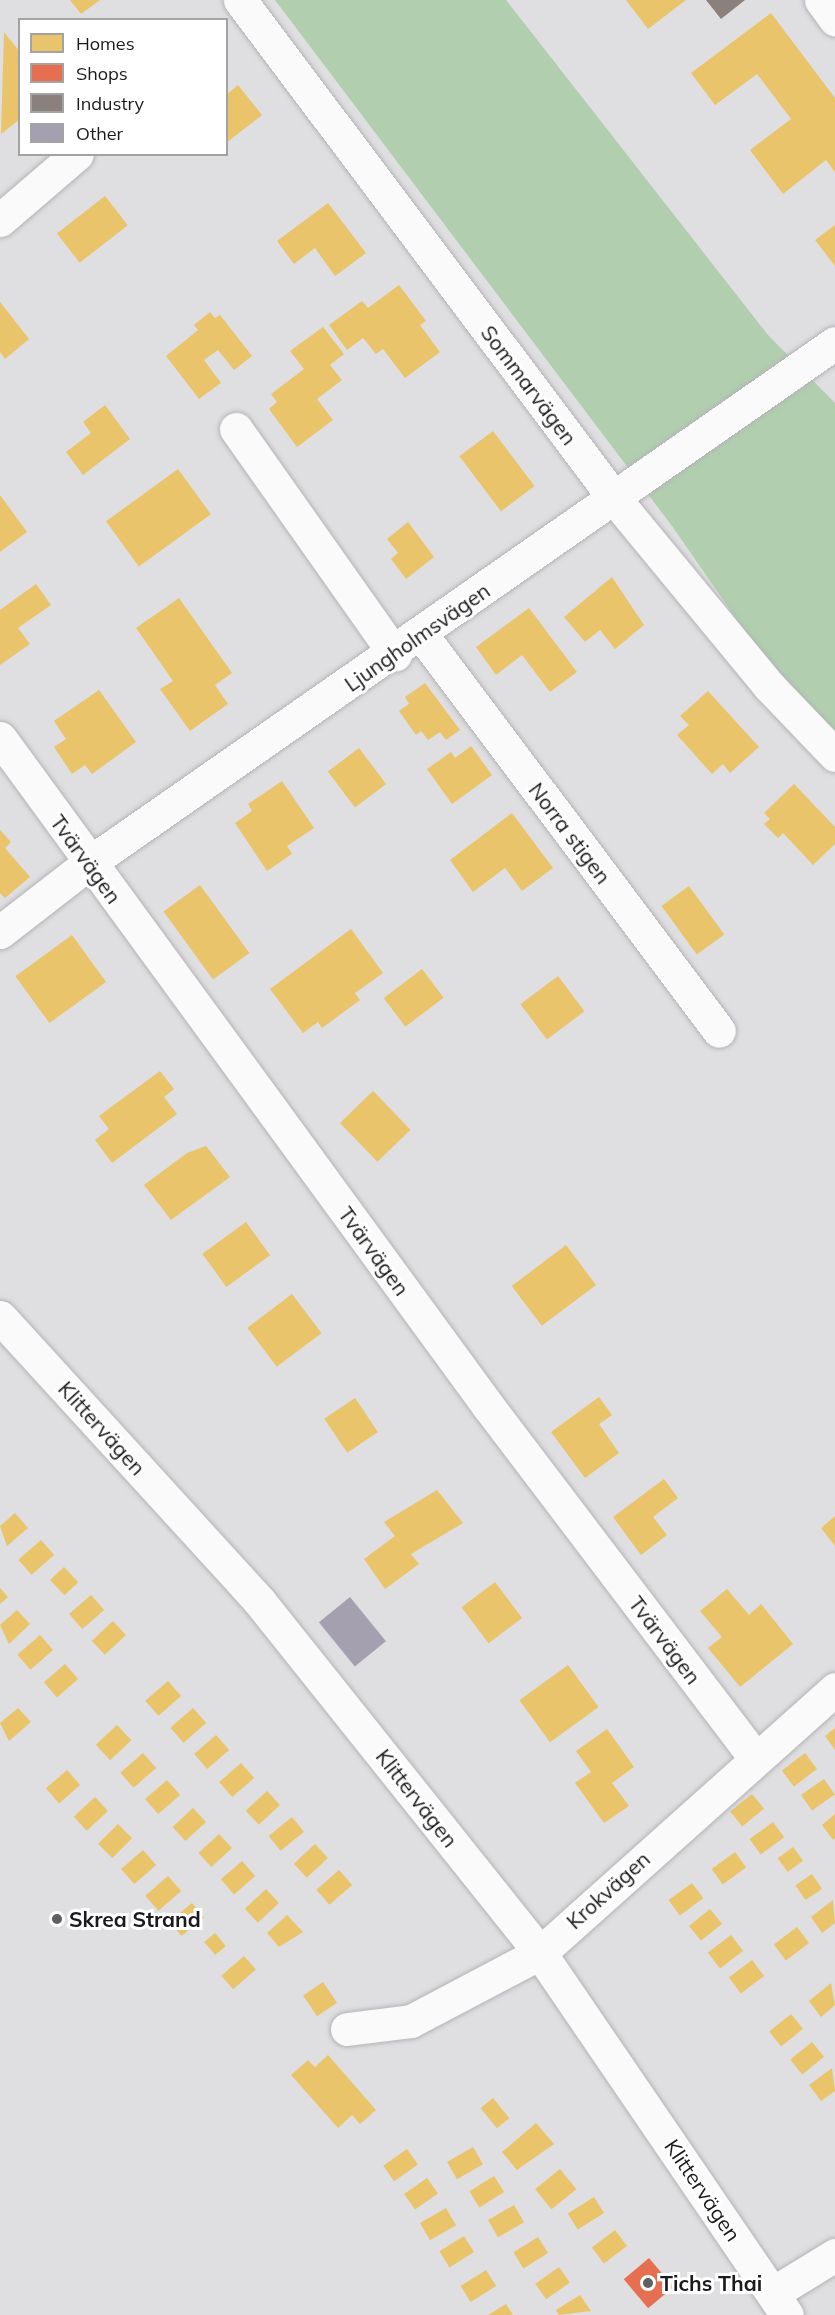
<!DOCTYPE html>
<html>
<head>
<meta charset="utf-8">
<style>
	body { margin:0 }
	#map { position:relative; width:835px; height:2315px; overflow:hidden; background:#dfdee1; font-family:Mulish,sans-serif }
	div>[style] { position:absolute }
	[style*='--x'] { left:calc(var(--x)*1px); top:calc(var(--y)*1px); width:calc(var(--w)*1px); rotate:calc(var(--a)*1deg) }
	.green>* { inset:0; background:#b1cfaf }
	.homes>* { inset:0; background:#e9c46a; transform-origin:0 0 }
	.shops>* { inset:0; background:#e76f51; transform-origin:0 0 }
	.industry>* { inset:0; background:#8a817c }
	.building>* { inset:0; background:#a4a0b0; transform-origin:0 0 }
	.roads { filter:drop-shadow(0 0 2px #b4b3b6) drop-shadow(0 0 2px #b4b3b6) }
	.minor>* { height:33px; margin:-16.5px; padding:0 16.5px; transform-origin:16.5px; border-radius:16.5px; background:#fafafa }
	.dots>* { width:16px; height:16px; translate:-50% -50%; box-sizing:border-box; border:3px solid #fff; border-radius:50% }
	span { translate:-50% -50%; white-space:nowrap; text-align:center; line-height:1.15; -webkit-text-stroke:6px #fff; paint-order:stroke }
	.street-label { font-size:21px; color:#1a191b }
	.poi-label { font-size:21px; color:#1a191b; font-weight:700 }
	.left { translate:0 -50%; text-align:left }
	.legend { position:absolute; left:18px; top:18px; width:210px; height:138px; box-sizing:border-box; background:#fff; border:2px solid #a3a3a4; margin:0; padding:8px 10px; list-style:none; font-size:18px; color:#1a191b }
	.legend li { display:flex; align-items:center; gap:12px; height:30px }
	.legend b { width:30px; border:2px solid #a3a3a4 }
</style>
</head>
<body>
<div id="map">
	<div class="green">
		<div style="clip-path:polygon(275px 0,506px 0,768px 335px,835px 403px,835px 761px,672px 526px)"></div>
	</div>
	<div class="homes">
		<div style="clip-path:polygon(70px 0,100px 0,81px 14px)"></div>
		<div style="clip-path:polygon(626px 0,686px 0,648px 29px)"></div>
		<div style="clip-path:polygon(771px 13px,835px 98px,835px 172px,826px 160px,783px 194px,750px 150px,791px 119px,757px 74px,715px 105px,691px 73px)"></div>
		<div style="clip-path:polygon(4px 32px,20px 52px,20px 119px,1px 134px)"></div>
		<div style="clip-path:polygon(238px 85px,262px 115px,226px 143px,226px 95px)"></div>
		<div style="left:105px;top:196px;width:37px;height:61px;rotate:52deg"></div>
		<div style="clip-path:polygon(328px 203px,366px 253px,335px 276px,315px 248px,294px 264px,277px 241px)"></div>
		<div style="clip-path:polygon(835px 225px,835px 266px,815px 240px)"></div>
		<div style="clip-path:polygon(399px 285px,426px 321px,420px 325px,440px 352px,405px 378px,383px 349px,376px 354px,363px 338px,347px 350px,329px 325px,362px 301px,368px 308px)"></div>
		<div style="clip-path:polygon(0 302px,29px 339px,5px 359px,0 352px)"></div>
		<div style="clip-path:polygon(210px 312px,215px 318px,220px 315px,252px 356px,234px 370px,218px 350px,204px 360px,221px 383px,199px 399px,166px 356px,198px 330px,194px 325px)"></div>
		<div style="clip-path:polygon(323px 327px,344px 354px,330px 365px,342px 380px,317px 399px,333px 420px,297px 447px,269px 409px,277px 402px,271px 394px,304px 369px,290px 351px)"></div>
		<div style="clip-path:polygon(105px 405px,130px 439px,83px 475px,66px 452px,91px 433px,83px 422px)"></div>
		<div style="left:493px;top:431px;width:69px;height:42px;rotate:53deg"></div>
		<div style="left:178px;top:469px;width:56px;height:89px;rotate:54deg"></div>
		<div style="clip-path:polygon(0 495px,27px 532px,0 552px)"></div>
		<div style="clip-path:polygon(408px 522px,434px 557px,406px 579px,391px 559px,398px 553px,387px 539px)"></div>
		<div style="clip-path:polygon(612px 577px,644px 625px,615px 649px,600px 630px,585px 642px,564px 617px)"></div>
		<div style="clip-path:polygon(36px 584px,51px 605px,18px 628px,30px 644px,0 665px,0 610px)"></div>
		<div style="clip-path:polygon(179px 598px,232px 673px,215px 685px,228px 704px,190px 731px,160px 689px,173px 681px,136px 628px)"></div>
		<div style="clip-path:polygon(529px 608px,577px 672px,550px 692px,522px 655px,496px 675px,476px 647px)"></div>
		<div style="clip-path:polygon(425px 683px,460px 730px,446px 740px,440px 732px,428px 740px,421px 731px,416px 735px,399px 711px,409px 704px,405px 697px)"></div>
		<div style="clip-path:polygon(99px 690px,136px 742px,92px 774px,85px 765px,72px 774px,54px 747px,66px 739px,54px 721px)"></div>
		<div style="clip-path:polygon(708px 691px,759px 747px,730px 773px,723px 764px,712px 774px,677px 735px,689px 725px,680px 716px)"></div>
		<div style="clip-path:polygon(471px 746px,492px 775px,452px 804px,427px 769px,451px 752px,455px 758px)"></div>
		<div style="left:359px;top:748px;width:45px;height:39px;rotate:53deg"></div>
		<div style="clip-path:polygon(282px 781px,314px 828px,287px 846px,292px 854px,267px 871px,235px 823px,252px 811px,248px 804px)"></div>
		<div style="clip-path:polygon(794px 784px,835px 827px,835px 844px,813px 865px,783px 833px,778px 838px,764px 824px,770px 819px,764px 813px)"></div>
		<div style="clip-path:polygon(512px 813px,553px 868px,522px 891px,505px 868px,473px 892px,450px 860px)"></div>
		<div style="clip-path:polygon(0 830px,11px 842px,5px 848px,30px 877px,5px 898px,0 893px)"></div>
		<div style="left:200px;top:885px;width:84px;height:45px;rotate:54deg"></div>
		<div style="left:689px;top:886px;width:60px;height:34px;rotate:54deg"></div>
		<div style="clip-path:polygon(351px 929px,383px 973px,355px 993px,360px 1000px,322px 1028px,318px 1022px,303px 1033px,270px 989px)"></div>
		<div style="left:72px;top:935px;width:58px;height:70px;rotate:54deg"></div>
		<div style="left:422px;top:969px;width:36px;height:48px;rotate:53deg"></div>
		<div style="left:558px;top:976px;width:44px;height:47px;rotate:53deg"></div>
		<div style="clip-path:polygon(160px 1071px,174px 1089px,164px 1097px,177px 1114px,112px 1163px,95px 1140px,109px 1129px,99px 1116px)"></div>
		<div style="left:373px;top:1091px;width:54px;height:46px;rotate:46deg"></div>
		<div style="clip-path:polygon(206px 1146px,230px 1177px,171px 1220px,144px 1185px,187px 1153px)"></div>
		<div style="left:246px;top:1222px;width:41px;height:54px;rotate:54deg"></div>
		<div style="left:566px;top:1245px;width:50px;height:68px;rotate:53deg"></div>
		<div style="left:292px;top:1294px;width:49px;height:56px;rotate:53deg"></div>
		<div style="clip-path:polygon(599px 1397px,612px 1415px,599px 1424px,619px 1453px,585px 1478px,551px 1432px)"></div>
		<div style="left:355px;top:1398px;width:41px;height:37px;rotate:56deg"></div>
		<div style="clip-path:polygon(664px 1479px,678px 1498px,653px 1517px,667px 1535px,641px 1555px,613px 1517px)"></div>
		<div style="clip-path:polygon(437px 1490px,463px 1523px,411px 1554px,419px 1564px,385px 1589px,364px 1559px,395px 1536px,384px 1522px)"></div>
		<div style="clip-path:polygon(15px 1513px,28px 1528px,7px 1546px,0 1526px)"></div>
		<div style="clip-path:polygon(835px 1516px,835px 1546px,821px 1528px)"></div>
		<div style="left:41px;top:1540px;width:20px;height:30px;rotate:49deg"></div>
		<div style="left:64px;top:1567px;width:21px;height:19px;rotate:47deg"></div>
		<div style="left:495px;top:1582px;width:45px;height:42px;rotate:53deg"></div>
		<div style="clip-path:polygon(0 1588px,8px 1597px,0 1604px)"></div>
		<div style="clip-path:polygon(727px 1589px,749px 1615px,761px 1604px,793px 1644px,740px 1687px,708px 1648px,722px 1637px,700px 1611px)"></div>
		<div style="left:91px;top:1595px;width:20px;height:29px;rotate:49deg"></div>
		<div style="clip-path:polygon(17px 1610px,30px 1624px,9px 1644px,0 1625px)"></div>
		<div style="left:113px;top:1621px;width:19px;height:29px;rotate:47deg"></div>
		<div style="left:40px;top:1635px;width:20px;height:30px;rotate:49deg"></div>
		<div style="left:65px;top:1664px;width:20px;height:28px;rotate:49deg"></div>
		<div style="left:568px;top:1665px;width:52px;height:60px;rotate:54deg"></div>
		<div style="left:168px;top:1681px;width:20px;height:30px;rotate:49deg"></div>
		<div style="clip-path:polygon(18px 1708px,31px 1722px,9px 1741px,0 1723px)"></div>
		<div style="left:193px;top:1708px;width:20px;height:30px;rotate:49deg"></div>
		<div style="left:117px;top:1725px;width:21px;height:29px;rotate:47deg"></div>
		<div style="clip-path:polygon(835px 1728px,835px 1750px,825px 1736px)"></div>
		<div style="clip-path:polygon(607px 1729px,634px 1767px,612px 1783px,629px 1806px,604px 1823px,575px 1783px,591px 1772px,576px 1751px)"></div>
		<div style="left:216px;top:1735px;width:20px;height:29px;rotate:49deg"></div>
		<div style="left:143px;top:1753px;width:20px;height:30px;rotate:49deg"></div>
		<div style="left:805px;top:1753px;width:20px;height:29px;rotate:53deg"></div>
		<div style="left:241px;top:1763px;width:20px;height:29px;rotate:49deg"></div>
		<div style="left:67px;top:1770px;width:20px;height:28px;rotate:49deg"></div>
		<div style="left:824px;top:1779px;width:19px;height:28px;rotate:55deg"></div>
		<div style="left:167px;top:1780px;width:20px;height:29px;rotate:49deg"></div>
		<div style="left:267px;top:1791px;width:19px;height:29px;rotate:47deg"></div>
		<div style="left:752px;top:1794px;width:19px;height:28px;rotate:51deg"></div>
		<div style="left:95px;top:1797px;width:19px;height:29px;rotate:47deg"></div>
		<div style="left:193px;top:1808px;width:19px;height:28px;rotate:47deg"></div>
		<div style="clip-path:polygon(835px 1814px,835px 1838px,833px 1840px,822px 1825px)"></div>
		<div style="left:292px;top:1817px;width:19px;height:30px;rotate:51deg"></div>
		<div style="left:773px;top:1822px;width:19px;height:29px;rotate:54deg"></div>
		<div style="left:118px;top:1824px;width:20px;height:28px;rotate:45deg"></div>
		<div style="left:219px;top:1834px;width:19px;height:28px;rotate:47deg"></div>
		<div style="left:315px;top:1844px;width:19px;height:29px;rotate:47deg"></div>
		<div style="left:793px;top:1847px;width:17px;height:19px;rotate:54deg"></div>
		<div style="left:143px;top:1850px;width:20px;height:29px;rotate:49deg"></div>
		<div style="left:735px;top:1852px;width:19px;height:29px;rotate:54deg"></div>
		<div style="left:242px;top:1861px;width:20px;height:28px;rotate:49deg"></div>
		<div style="left:339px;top:1870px;width:20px;height:30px;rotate:49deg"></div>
		<div style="left:812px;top:1874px;width:18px;height:20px;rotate:56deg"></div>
		<div style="left:168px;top:1876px;width:20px;height:30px;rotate:49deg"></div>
		<div style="left:692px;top:1883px;width:19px;height:29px;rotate:54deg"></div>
		<div style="left:266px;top:1889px;width:19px;height:29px;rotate:47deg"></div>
		<div style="clip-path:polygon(833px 1900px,835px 1923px,822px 1933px,811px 1917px)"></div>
		<div style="left:192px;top:1903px;width:19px;height:29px;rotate:51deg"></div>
		<div style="left:710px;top:1909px;width:19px;height:27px;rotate:51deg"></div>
		<div style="clip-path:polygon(287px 1915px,303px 1932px,279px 1947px,267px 1933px)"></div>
		<div style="left:797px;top:1927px;width:20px;height:29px;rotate:53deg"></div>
		<div style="left:215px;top:1933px;width:17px;height:14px;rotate:50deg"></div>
		<div style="left:731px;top:1935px;width:20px;height:29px;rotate:53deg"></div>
		<div style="left:244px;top:1956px;width:18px;height:30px;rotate:49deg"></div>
		<div style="left:752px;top:1960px;width:20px;height:29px;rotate:53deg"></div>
		<div style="left:323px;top:1982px;width:25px;height:24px;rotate:56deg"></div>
		<div style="clip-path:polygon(831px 1983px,835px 2005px,821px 2017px,809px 2001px)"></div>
		<div style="left:791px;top:2014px;width:19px;height:28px;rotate:51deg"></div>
		<div style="left:812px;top:2042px;width:19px;height:28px;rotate:51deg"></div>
		<div style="clip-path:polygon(328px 2055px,376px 2110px,360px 2124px,352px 2115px,338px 2128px,291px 2075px,308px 2060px,315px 2067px)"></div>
		<div style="clip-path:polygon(832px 2068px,835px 2091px,821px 2101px,809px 2085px)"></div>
		<div style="left:493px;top:2098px;width:26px;height:16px;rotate:51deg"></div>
		<div style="clip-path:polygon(536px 2123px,554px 2144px,517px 2170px,502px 2152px)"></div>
		<div style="left:473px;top:2147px;width:20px;height:30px;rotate:60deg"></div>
		<div style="left:407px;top:2149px;width:19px;height:29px;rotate:55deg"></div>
		<div style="left:560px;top:2169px;width:26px;height:32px;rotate:51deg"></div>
		<div style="left:494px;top:2176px;width:19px;height:29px;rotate:58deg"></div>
		<div style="left:427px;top:2178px;width:19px;height:28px;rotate:55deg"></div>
		<div style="left:594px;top:2197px;width:19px;height:31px;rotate:58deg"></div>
		<div style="left:514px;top:2205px;width:20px;height:30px;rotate:60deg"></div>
		<div style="left:446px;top:2208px;width:20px;height:30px;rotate:60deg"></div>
		<div style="left:615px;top:2230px;width:20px;height:29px;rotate:53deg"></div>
		<div style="left:464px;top:2236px;width:19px;height:29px;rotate:58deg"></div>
		<div style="left:538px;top:2237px;width:19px;height:29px;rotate:58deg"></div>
		<div style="left:559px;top:2267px;width:19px;height:29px;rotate:55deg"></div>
		<div style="left:486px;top:2270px;width:19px;height:30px;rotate:58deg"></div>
		<div style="clip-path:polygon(580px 2295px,591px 2311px,559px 2315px,556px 2310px)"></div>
		<div style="clip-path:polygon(506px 2304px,513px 2315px,488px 2315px)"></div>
	</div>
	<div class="shops">
		<div style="left:649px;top:2258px;width:38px;height:33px;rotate:50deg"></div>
	</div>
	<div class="industry">
		<div style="clip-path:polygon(706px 0,745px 0,721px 19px)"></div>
	</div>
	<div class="building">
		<div style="left:350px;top:1597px;width:57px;height:40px;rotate:51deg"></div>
	</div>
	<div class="roads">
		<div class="minor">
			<div style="--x:240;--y:0;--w:623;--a:53.09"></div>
			<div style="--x:614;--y:498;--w:245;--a:50.5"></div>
			<div style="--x:770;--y:687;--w:94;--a:46.3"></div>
			<div style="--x:821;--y:0;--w:24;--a:54"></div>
			<div style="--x:0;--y:220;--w:101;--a:-40.6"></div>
			<div style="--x:236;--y:429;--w:276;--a:54.8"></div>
			<div style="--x:421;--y:634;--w:496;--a:53.1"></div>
			<div style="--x:0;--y:738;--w:827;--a:53.85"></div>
			<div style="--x:488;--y:1406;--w:442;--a:52.8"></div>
			<div style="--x:0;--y:932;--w:113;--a:-37.8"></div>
			<div style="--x:89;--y:863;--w:909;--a:-34.88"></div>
			<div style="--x:0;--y:1317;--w:386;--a:47.6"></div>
			<div style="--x:260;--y:1602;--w:449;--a:51.4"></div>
			<div style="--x:540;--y:1953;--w:438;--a:55.7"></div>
			<div style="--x:347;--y:2029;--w:64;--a:-7.1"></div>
			<div style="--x:411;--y:2021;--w:146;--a:-27.8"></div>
			<div style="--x:540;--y:1953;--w:396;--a:-41.8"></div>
			<div style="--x:773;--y:2293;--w:73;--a:-31.5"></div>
		</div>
	</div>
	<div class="dots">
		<div style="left:57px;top:1919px;background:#5f5e60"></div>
		<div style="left:648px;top:2283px;background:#5f5e60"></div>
	</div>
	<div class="street-label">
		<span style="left:529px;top:385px;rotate:53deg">Sommarvägen</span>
		<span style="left:417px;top:637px;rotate:-35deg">Ljungholmsvägen</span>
		<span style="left:570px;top:833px;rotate:53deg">Norra stigen</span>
		<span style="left:86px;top:859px;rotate:54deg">Tvärvägen</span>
		<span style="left:374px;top:1251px;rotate:54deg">Tvärvägen</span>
		<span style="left:102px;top:1428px;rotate:48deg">Klittervägen</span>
		<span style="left:665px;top:1640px;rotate:53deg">Tvärvägen</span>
		<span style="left:417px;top:1798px;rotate:52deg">Klittervägen</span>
		<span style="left:608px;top:1890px;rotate:-42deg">Krokvägen</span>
		<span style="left:703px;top:2190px;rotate:56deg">Klittervägen</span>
	</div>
	<div class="poi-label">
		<span class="left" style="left:69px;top:1919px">Skrea Strand</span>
		<span class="left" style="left:660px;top:2283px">Tichs Thai</span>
	</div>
	<ul class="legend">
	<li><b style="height:16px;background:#e9c46a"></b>Homes</li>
	<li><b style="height:16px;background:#e76f51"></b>Shops</li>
	<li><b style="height:16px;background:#8a817c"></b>Industry</li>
	<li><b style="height:16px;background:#a4a0b0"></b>Other</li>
	</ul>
</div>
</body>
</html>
